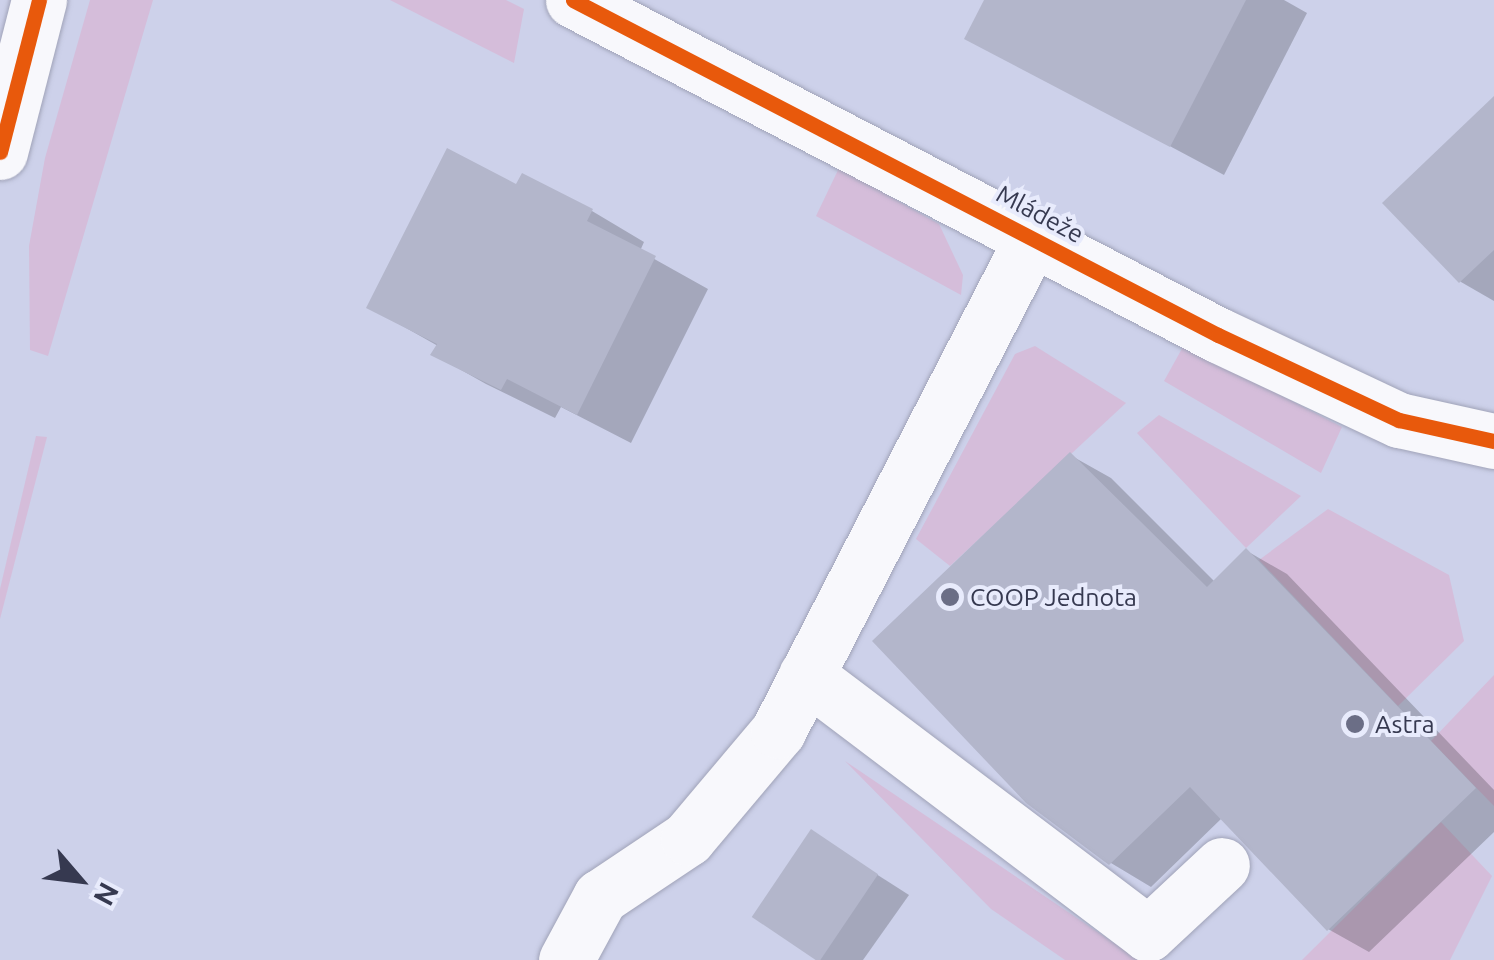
<!DOCTYPE html>
<html>
<head>
<meta charset="utf-8">
<style>
	body { margin:0 }
	#map { position:relative; width:1494px; height:960px; overflow:hidden; background:#cdd1ea; font-family:Ubuntu,sans-serif }
	div>[style] { position:absolute }
	[style*='--x'] { left:calc(var(--x)*1px); top:calc(var(--y)*1px); width:calc(var(--w)*1px); rotate:calc(var(--a)*1deg) }
	.green>* { inset:0; background:#d5bdda }
	.shadow>* { inset:0; background:#0003 }
	.building>* { inset:0; background:#b3b6cb; transform-origin:0 0 }
	.roads { filter:drop-shadow(0 0 2px #a0a3b8) drop-shadow(0 0 2px #a0a3b8) }
	.minor>* { height:55px; margin:-27.5px; padding:0 27.5px; transform-origin:27.5px; border-radius:27.5px; background:#f8f8fc }
	.cycleway>* { height:15px; margin:-7.5px; padding:0 7.5px; transform-origin:7.5px; border-radius:7.5px; background:#e8590c }
	.dots>* { width:28px; height:28px; translate:-50% -50%; box-sizing:border-box; border:5px solid #e8ebfc; border-radius:50% }
	span { translate:-50% -50%; white-space:nowrap; text-align:center; line-height:1.15; -webkit-text-stroke:8px #e8ebfc; paint-order:stroke }
	.street-label { font-size:25px; color:#363950 }
	.poi-label { font-size:25px; color:#363950 }
	.left { translate:0 -50%; text-align:left }
	.north { position:absolute; left:30px; top:830px; width:100px; height:100px; -webkit-text-stroke:8px #e8ebfc; paint-order:stroke; rotate:118deg; font-size:28px; font-weight:700; line-height:40px; text-align:center; color:#363950 }
	.north::after { content:''; display:block; margin:auto; width:35px; height:45px; background:#363950; clip-path:polygon(50% 0,100% 100%,50% 72%,0 100%) }
</style>
</head>
<body>
<div id="map">
	<div class="green">
		<div style="clip-path:polygon(90px 0,153px 0,48px 356px,30px 350px,29px 246px,45px 158px)"></div>
		<div style="clip-path:polygon(390px 0,506px 0,524px 9px,514px 63px)"></div>
		<div style="clip-path:polygon(839px 168px,939px 224px,963px 275px,961px 295px,816px 216px)"></div>
		<div style="clip-path:polygon(1184px 345px,1342px 427px,1321px 473px,1164px 381px)"></div>
		<div style="clip-path:polygon(1035px 346px,1126px 403px,950px 566px,916px 539px,1015px 354px)"></div>
		<div style="clip-path:polygon(1159px 415px,1301px 496px,1246px 548px,1137px 433px)"></div>
		<div style="clip-path:polygon(36px 436px,47px 437px,0 619px,0 589px)"></div>
		<div style="clip-path:polygon(1328px 509px,1449px 575px,1464px 641px,1398px 706px,1259px 560px)"></div>
		<div style="clip-path:polygon(1494px 675px,1494px 806px,1431px 741px)"></div>
		<div style="clip-path:polygon(845px 761px,1139px 960px,1065px 960px,991px 909px)"></div>
		<div style="clip-path:polygon(1441px 822px,1492px 876px,1450px 960px,1302px 960px)"></div>
	</div>
	<div class="shadow">
		<div style="clip-path:polygon(987px 0,1284px 0,1307px 13px,1224px 175px,967px 38px)"></div>
		<div style="clip-path:polygon(1494px 99px,1494px 301px,1461px 282px,1386px 203px)"></div>
		<div style="clip-path:polygon(517px 188px,592px 211px,644px 242px,640px 251px,708px 289px,631px 443px,561px 407px,555px 418px,486px 384px,433px 354px,438px 346px,369px 307px)"></div>
		<div style="clip-path:polygon(1070px 455px,1111px 478px,1215px 582px,1247px 551px,1287px 574px,1494px 790px,1494px 832px,1369px 952px,1328px 929px,1222px 818px,1151px 887px,1111px 863px)"></div>
		<div style="clip-path:polygon(812px 833px,909px 895px,863px 960px,820px 960px,754px 915px)"></div>
	</div>
	<div class="building">
		<div style="clip-path:polygon(984px 0,1246px 0,1170px 147px,964px 39px)"></div>
		<div style="clip-path:polygon(1494px 96px,1494px 250px,1459px 283px,1382px 203px)"></div>
		<div style="clip-path:polygon(447px 148px,516px 184px,522px 173px,593px 209px,587px 221px,656px 256px,577px 415px,507px 379px,501px 390px,430px 355px,437px 344px,366px 308px)"></div>
		<div style="clip-path:polygon(1070px 452px,1207px 587px,1246px 548px,1476px 788px,1327px 931px,1190px 787px,1109px 865px,1026px 803px,872px 641px)"></div>
		<div style="left:811px;top:829px;width:81px;height:106px;rotate:34deg"></div>
	</div>
	<div class="roads">
		<div class="minor">
			<div style="--x:573;--y:0;--w:727;--a:27.45"></div>
			<div style="--x:1218;--y:335;--w:200;--a:25.2"></div>
			<div style="--x:1399;--y:420;--w:97;--a:12.5"></div>
			<div style="--x:0;--y:152;--w:157;--a:-75.6"></div>
			<div style="--x:806;--y:675;--w:429;--a:37.1"></div>
			<div style="--x:1148;--y:934;--w:101;--a:-43"></div>
			<div style="--x:566;--y:960;--w:72;--a:-61.6"></div>
			<div style="--x:600;--y:897;--w:106;--a:-33.8"></div>
			<div style="--x:688;--y:838;--w:140;--a:-49.9"></div>
			<div style="--x:778;--y:731;--w:555;--a:-62.74"></div>
		</div>
	</div>
	<div class="cycleway">
		<div style="--x:573;--y:0;--w:727;--a:27.45"></div>
		<div style="--x:1218;--y:335;--w:200;--a:25.2"></div>
		<div style="--x:1399;--y:420;--w:97;--a:12.5"></div>
		<div style="--x:0;--y:152;--w:157;--a:-75.6"></div>
	</div>
	<div class="dots">
		<div style="left:950px;top:597px;background:#6b6e86"></div>
		<div style="left:1355px;top:724px;background:#6b6e86"></div>
	</div>
	<div class="street-label">
		<span style="left:1040px;top:214px;rotate:28deg">Mládeže</span>
	</div>
	<div class="poi-label">
		<span class="left" style="left:970px;top:597px">COOP Jednota</span>
		<span class="left" style="left:1375px;top:724px">Astra</span>
	</div>
	<div class="north">N</div>
</div>
</body>
</html>
